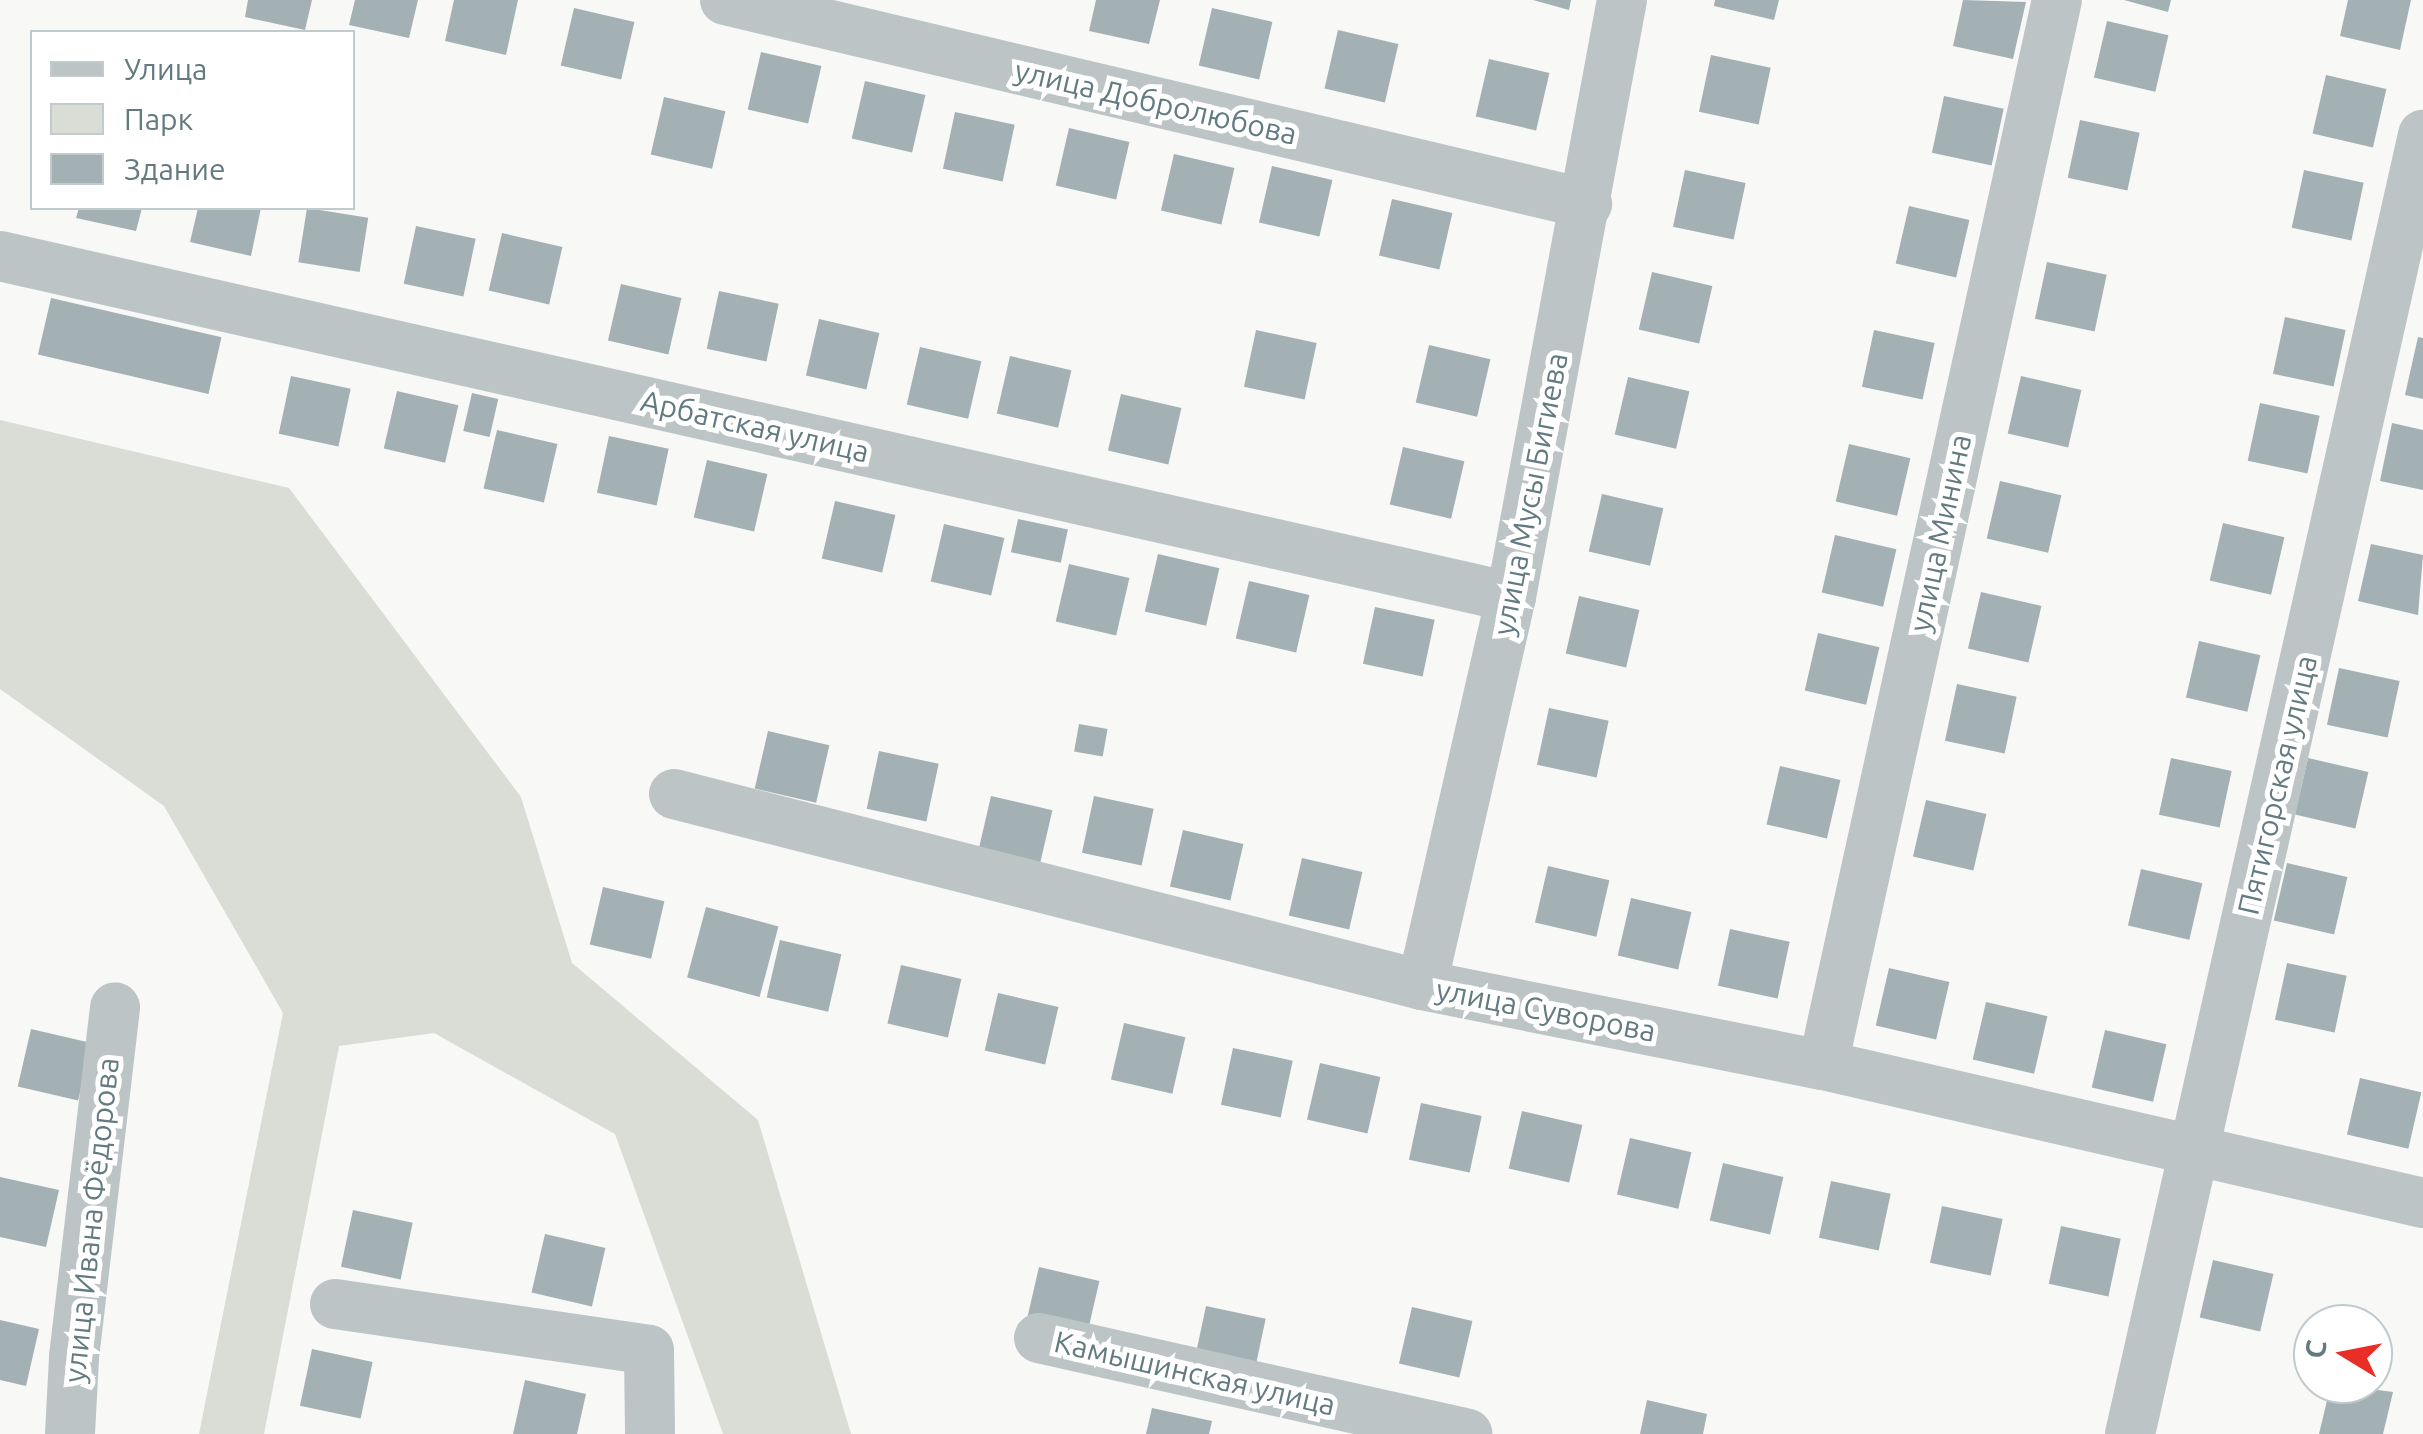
<!DOCTYPE html>
<html>
<head>
<meta charset="utf-8">
<style>
	body { margin:0 }
	#map { position:relative; width:2423px; height:1434px; overflow:hidden; background:#f8f8f6; font-family:Ubuntu,sans-serif }
	div>[style] { position:absolute }
	[style*='--x'] { left:calc(var(--x)*1px); top:calc(var(--y)*1px); width:calc(var(--w)*1px); rotate:calc(var(--a)*1deg) }
	.green>* { inset:0; background:#d9ddd5 }
	.building>* { inset:0; background:#a3b0b4; transform-origin:0 0 }
	.minor>* { height:50px; margin:-25px; padding:0 25px; transform-origin:25px; border-radius:25px; background:#bcc4c6 }
	span { translate:-50% -50%; white-space:nowrap; text-align:center; line-height:1.15; -webkit-text-stroke:10px #fff; paint-order:stroke }
	.street-label { font-size:30px; color:#637a81 }
	.legend { position:absolute; left:30px; top:30px; width:325px; height:180px; box-sizing:border-box; background:#fff; border:2px solid #c1cacd; margin:0; padding:12px 18px; list-style:none; font-size:30px; color:#637a81 }
	.legend li { display:flex; align-items:center; gap:20px; height:50px }
	.legend b { width:50px; border:2px solid #c1cacd }
	.north { position:absolute; left:2293px; top:1304px; width:100px; height:100px; box-sizing:border-box; background:#fff; border:2px solid #c1cacd; border-radius:50%; rotate:280deg; font-size:28px; font-weight:700; line-height:40px; text-align:center; color:#637a81 }
	.north::after { content:''; display:block; margin:auto; width:35px; height:45px; background:#e82e26; clip-path:polygon(50% 0,100% 100%,50% 72%,0 100%) }
</style>
</head>
<body>
<div id="map">
	<div class="green">
		<div style="clip-path:polygon(0 420px,289px 488px,521px 797px,572px 963px,758px 1120px,851px 1434px,723px 1434px,615px 1134px,434px 1033px,339px 1046px,264px 1434px,199px 1434px,283px 1013px,164px 806px,0 689px)"></div>
	</div>
	<div class="building">
		<div style="clip-path:polygon(248px 0,312px 0,305px 30px,245px 17px)"></div>
		<div style="clip-path:polygon(355px 0,418px 0,409px 38px,349px 25px)"></div>
		<div style="clip-path:polygon(454px 0,518px 0,506px 55px,445px 41px)"></div>
		<div style="clip-path:polygon(1096px 0,1160px 0,1149px 44px,1089px 31px)"></div>
		<div style="clip-path:polygon(1533px 0,1571px 0,1569px 10px)"></div>
		<div style="clip-path:polygon(1715px 0,1779px 0,1774px 20px,1714px 6px)"></div>
		<div style="clip-path:polygon(1963px 0,2026px 2px,2013px 59px,1953px 46px)"></div>
		<div style="clip-path:polygon(2124px 0,2171px 0,2168px 12px)"></div>
		<div style="clip-path:polygon(2348px 0,2411px 0,2400px 50px,2340px 36px)"></div>
		<div style="left:574px;top:8px;width:62px;height:59px;rotate:13deg"></div>
		<div style="left:1212px;top:8px;width:62px;height:59px;rotate:13deg"></div>
		<div style="left:2107px;top:21px;width:63px;height:58px;rotate:13deg"></div>
		<div style="left:1338px;top:30px;width:62px;height:60px;rotate:13deg"></div>
		<div style="left:761px;top:52px;width:62px;height:59px;rotate:13deg"></div>
		<div style="left:1711px;top:55px;width:61px;height:58px;rotate:12deg"></div>
		<div style="left:1489px;top:59px;width:62px;height:59px;rotate:13deg"></div>
		<div style="left:2326px;top:75px;width:62px;height:60px;rotate:13deg"></div>
		<div style="left:865px;top:81px;width:62px;height:59px;rotate:13deg"></div>
		<div style="left:1944px;top:96px;width:61px;height:58px;rotate:12deg"></div>
		<div style="left:664px;top:97px;width:63px;height:59px;rotate:13deg"></div>
		<div style="left:955px;top:112px;width:61px;height:58px;rotate:12deg"></div>
		<div style="left:2080px;top:120px;width:61px;height:59px;rotate:12deg"></div>
		<div style="left:1069px;top:128px;width:62px;height:59px;rotate:13deg"></div>
		<div style="left:1174px;top:154px;width:62px;height:58px;rotate:13deg"></div>
		<div style="left:1272px;top:166px;width:62px;height:58px;rotate:13deg"></div>
		<div style="left:1685px;top:170px;width:62px;height:58px;rotate:12deg"></div>
		<div style="left:2304px;top:170px;width:61px;height:59px;rotate:12deg"></div>
		<div style="left:1392px;top:199px;width:62px;height:58px;rotate:13deg"></div>
		<div style="left:1909px;top:206px;width:62px;height:59px;rotate:13deg"></div>
		<div style="clip-path:polygon(79px 208px,142px 208px,136px 231px,76px 218px)"></div>
		<div style="clip-path:polygon(198px 208px,261px 208px,251px 256px,190px 242px)"></div>
		<div style="left:307px;top:208px;width:62px;height:55px;rotate:9deg"></div>
		<div style="left:416px;top:226px;width:61px;height:59px;rotate:12deg"></div>
		<div style="left:502px;top:233px;width:62px;height:59px;rotate:13deg"></div>
		<div style="left:2047px;top:262px;width:61px;height:58px;rotate:12deg"></div>
		<div style="left:1652px;top:272px;width:62px;height:59px;rotate:13deg"></div>
		<div style="left:621px;top:284px;width:62px;height:58px;rotate:13deg"></div>
		<div style="left:719px;top:291px;width:61px;height:59px;rotate:12deg"></div>
		<div style="left:51px;top:298px;width:175px;height:58px;rotate:13deg"></div>
		<div style="left:2285px;top:317px;width:62px;height:58px;rotate:12deg"></div>
		<div style="left:819px;top:319px;width:62px;height:58px;rotate:13deg"></div>
		<div style="left:1256px;top:330px;width:62px;height:58px;rotate:12deg"></div>
		<div style="left:1874px;top:330px;width:62px;height:58px;rotate:12deg"></div>
		<div style="clip-path:polygon(2418px 337px,2423px 338px,2423px 399px,2405px 395px)"></div>
		<div style="left:1429px;top:345px;width:63px;height:59px;rotate:13deg"></div>
		<div style="left:920px;top:347px;width:63px;height:59px;rotate:13deg"></div>
		<div style="left:1010px;top:356px;width:63px;height:59px;rotate:13deg"></div>
		<div style="left:291px;top:376px;width:61px;height:59px;rotate:12deg"></div>
		<div style="left:2021px;top:376px;width:62px;height:59px;rotate:13deg"></div>
		<div style="left:1628px;top:377px;width:63px;height:59px;rotate:13deg"></div>
		<div style="left:397px;top:391px;width:63px;height:59px;rotate:13deg"></div>
		<div style="left:472px;top:393px;width:27px;height:39px;rotate:13deg"></div>
		<div style="left:1121px;top:394px;width:62px;height:58px;rotate:13deg"></div>
		<div style="left:2260px;top:403px;width:61px;height:59px;rotate:12deg"></div>
		<div style="clip-path:polygon(2392px 423px,2423px 430px,2423px 490px,2380px 481px)"></div>
		<div style="left:497px;top:430px;width:62px;height:60px;rotate:13deg"></div>
		<div style="left:609px;top:436px;width:61px;height:58px;rotate:12deg"></div>
		<div style="left:1849px;top:444px;width:63px;height:59px;rotate:13deg"></div>
		<div style="left:1403px;top:447px;width:63px;height:59px;rotate:13deg"></div>
		<div style="left:707px;top:460px;width:62px;height:59px;rotate:13deg"></div>
		<div style="left:2000px;top:481px;width:63px;height:59px;rotate:13deg"></div>
		<div style="left:1602px;top:494px;width:63px;height:59px;rotate:13deg"></div>
		<div style="left:835px;top:501px;width:62px;height:59px;rotate:13deg"></div>
		<div style="left:1018px;top:519px;width:51px;height:34px;rotate:12deg"></div>
		<div style="left:2223px;top:523px;width:63px;height:59px;rotate:13deg"></div>
		<div style="left:944px;top:524px;width:62px;height:59px;rotate:13deg"></div>
		<div style="left:1835px;top:535px;width:63px;height:59px;rotate:13deg"></div>
		<div style="clip-path:polygon(2371px 544px,2423px 555px,2418px 615px,2358px 601px)"></div>
		<div style="left:1158px;top:554px;width:63px;height:59px;rotate:13deg"></div>
		<div style="left:1069px;top:564px;width:62px;height:59px;rotate:13deg"></div>
		<div style="left:1249px;top:581px;width:62px;height:59px;rotate:13deg"></div>
		<div style="left:1981px;top:592px;width:62px;height:58px;rotate:13deg"></div>
		<div style="left:1579px;top:596px;width:62px;height:59px;rotate:13deg"></div>
		<div style="left:1375px;top:607px;width:61px;height:58px;rotate:12deg"></div>
		<div style="left:1818px;top:633px;width:63px;height:59px;rotate:13deg"></div>
		<div style="left:2199px;top:641px;width:63px;height:58px;rotate:13deg"></div>
		<div style="left:2339px;top:668px;width:62px;height:58px;rotate:12deg"></div>
		<div style="left:1957px;top:684px;width:61px;height:58px;rotate:12deg"></div>
		<div style="left:1549px;top:708px;width:61px;height:58px;rotate:12deg"></div>
		<div style="left:1079px;top:724px;width:29px;height:28px;rotate:10deg"></div>
		<div style="left:768px;top:731px;width:63px;height:59px;rotate:13deg"></div>
		<div style="left:879px;top:751px;width:61px;height:59px;rotate:12deg"></div>
		<div style="left:2171px;top:758px;width:62px;height:58px;rotate:12deg"></div>
		<div style="left:2308px;top:758px;width:62px;height:58px;rotate:13deg"></div>
		<div style="left:1780px;top:766px;width:62px;height:60px;rotate:13deg"></div>
		<div style="left:991px;top:796px;width:63px;height:59px;rotate:13deg"></div>
		<div style="left:1094px;top:796px;width:61px;height:58px;rotate:12deg"></div>
		<div style="left:1926px;top:800px;width:62px;height:58px;rotate:13deg"></div>
		<div style="left:1183px;top:830px;width:62px;height:58px;rotate:13deg"></div>
		<div style="left:1302px;top:858px;width:62px;height:59px;rotate:13deg"></div>
		<div style="left:2287px;top:863px;width:62px;height:59px;rotate:13deg"></div>
		<div style="left:1548px;top:866px;width:63px;height:58px;rotate:13deg"></div>
		<div style="left:2141px;top:869px;width:63px;height:58px;rotate:13deg"></div>
		<div style="left:603px;top:887px;width:63px;height:59px;rotate:13deg"></div>
		<div style="left:1631px;top:898px;width:62px;height:59px;rotate:13deg"></div>
		<div style="left:706px;top:907px;width:75px;height:73px;rotate:15deg"></div>
		<div style="left:1730px;top:929px;width:61px;height:58px;rotate:12deg"></div>
		<div style="left:780px;top:940px;width:63px;height:59px;rotate:13deg"></div>
		<div style="left:2287px;top:963px;width:61px;height:58px;rotate:12deg"></div>
		<div style="left:901px;top:965px;width:62px;height:60px;rotate:13deg"></div>
		<div style="left:1889px;top:968px;width:62px;height:59px;rotate:13deg"></div>
		<div style="left:998px;top:993px;width:62px;height:59px;rotate:13deg"></div>
		<div style="left:1986px;top:1002px;width:63px;height:59px;rotate:13deg"></div>
		<div style="left:1124px;top:1023px;width:63px;height:58px;rotate:13deg"></div>
		<div style="left:31px;top:1029px;width:62px;height:59px;rotate:13deg"></div>
		<div style="left:2105px;top:1030px;width:63px;height:59px;rotate:13deg"></div>
		<div style="left:1233px;top:1048px;width:61px;height:58px;rotate:12deg"></div>
		<div style="left:1320px;top:1063px;width:62px;height:58px;rotate:13deg"></div>
		<div style="left:2360px;top:1078px;width:63px;height:58px;rotate:13deg"></div>
		<div style="left:1421px;top:1103px;width:62px;height:58px;rotate:12deg"></div>
		<div style="left:1522px;top:1111px;width:62px;height:59px;rotate:13deg"></div>
		<div style="left:1630px;top:1138px;width:63px;height:58px;rotate:13deg"></div>
		<div style="left:1723px;top:1163px;width:62px;height:59px;rotate:13deg"></div>
		<div style="clip-path:polygon(0 1177px,59px 1190px,46px 1247px,0 1237px)"></div>
		<div style="left:1831px;top:1181px;width:61px;height:58px;rotate:12deg"></div>
		<div style="left:1942px;top:1206px;width:62px;height:58px;rotate:12deg"></div>
		<div style="left:353px;top:1210px;width:61px;height:58px;rotate:12deg"></div>
		<div style="left:2061px;top:1226px;width:61px;height:59px;rotate:12deg"></div>
		<div style="left:545px;top:1234px;width:62px;height:60px;rotate:13deg"></div>
		<div style="left:2213px;top:1260px;width:62px;height:59px;rotate:13deg"></div>
		<div style="left:1039px;top:1267px;width:62px;height:60px;rotate:13deg"></div>
		<div style="left:1206px;top:1306px;width:61px;height:58px;rotate:12deg"></div>
		<div style="left:1412px;top:1307px;width:62px;height:58px;rotate:13deg"></div>
		<div style="clip-path:polygon(0 1320px,39px 1329px,26px 1386px,0 1380px)"></div>
		<div style="left:312px;top:1349px;width:62px;height:58px;rotate:12deg"></div>
		<div style="clip-path:polygon(525px 1380px,586px 1394px,577px 1434px,513px 1434px)"></div>
		<div style="clip-path:polygon(2331px 1384px,2393px 1392px,2383px 1434px,2319px 1434px)"></div>
		<div style="clip-path:polygon(1647px 1400px,1707px 1414px,1703px 1434px,1640px 1434px)"></div>
		<div style="clip-path:polygon(1152px 1408px,1212px 1421px,1209px 1434px,1146px 1434px)"></div>
	</div>
	<div class="minor">
		<div style="--x:725;--y:0;--w:886;--a:13.31"></div>
		<div style="--x:0;--y:256;--w:1549;--a:12.72"></div>
		<div style="--x:674;--y:794;--w:772;--a:14.32"></div>
		<div style="--x:1422;--y:985;--w:409;--a:11.3"></div>
		<div style="--x:1823;--y:1065;--w:616;--a:12.95"></div>
		<div style="--x:1422;--y:985;--w:398;--a:-77.1"></div>
		<div style="--x:1511;--y:597;--w:607;--a:-79.47"></div>
		<div style="--x:1823;--y:1065;--w:1090;--a:-77.61"></div>
		<div style="--x:335;--y:1304;--w:317;--a:8.3"></div>
		<div style="--x:649;--y:1350;--w:84;--a:89.3"></div>
		<div style="--x:1039;--y:1338;--w:439;--a:12.6"></div>
		<div style="--x:70;--y:1434;--w:77;--a:-87"></div>
		<div style="--x:74;--y:1357;--w:352;--a:-83.3"></div>
		<div style="--x:2130;--y:1434;--w:1332;--a:-77.29"></div>
	</div>
	<div class="street-label">
		<span style="left:1156px;top:102px;rotate:13deg">улица Добролюбова</span>
		<span style="left:755px;top:426px;rotate:13deg">Арбатская улица</span>
		<span style="left:1530px;top:494px;rotate:-79deg">улица Мусы Бигиева</span>
		<span style="left:1940px;top:533px;rotate:-78deg">улица Минина</span>
		<span style="left:2277px;top:785px;rotate:-77deg">Пятигорская улица</span>
		<span style="left:1546px;top:1010px;rotate:11deg">улица Суворова</span>
		<span style="left:91px;top:1220px;rotate:-84deg">улица Ивана Фёдорова</span>
		<span style="left:1195px;top:1373px;rotate:13deg">Камышинская улица</span>
	</div>
	<ul class="legend">
	<li><b style="height:12px;background:#bcc4c6"></b>Улица</li>
	<li><b style="height:28px;background:#d9ddd5"></b>Парк</li>
	<li><b style="height:28px;background:#a3b0b4"></b>Здание</li>
	</ul>
	<div class="north">С</div>
</div>
</body>
</html>
